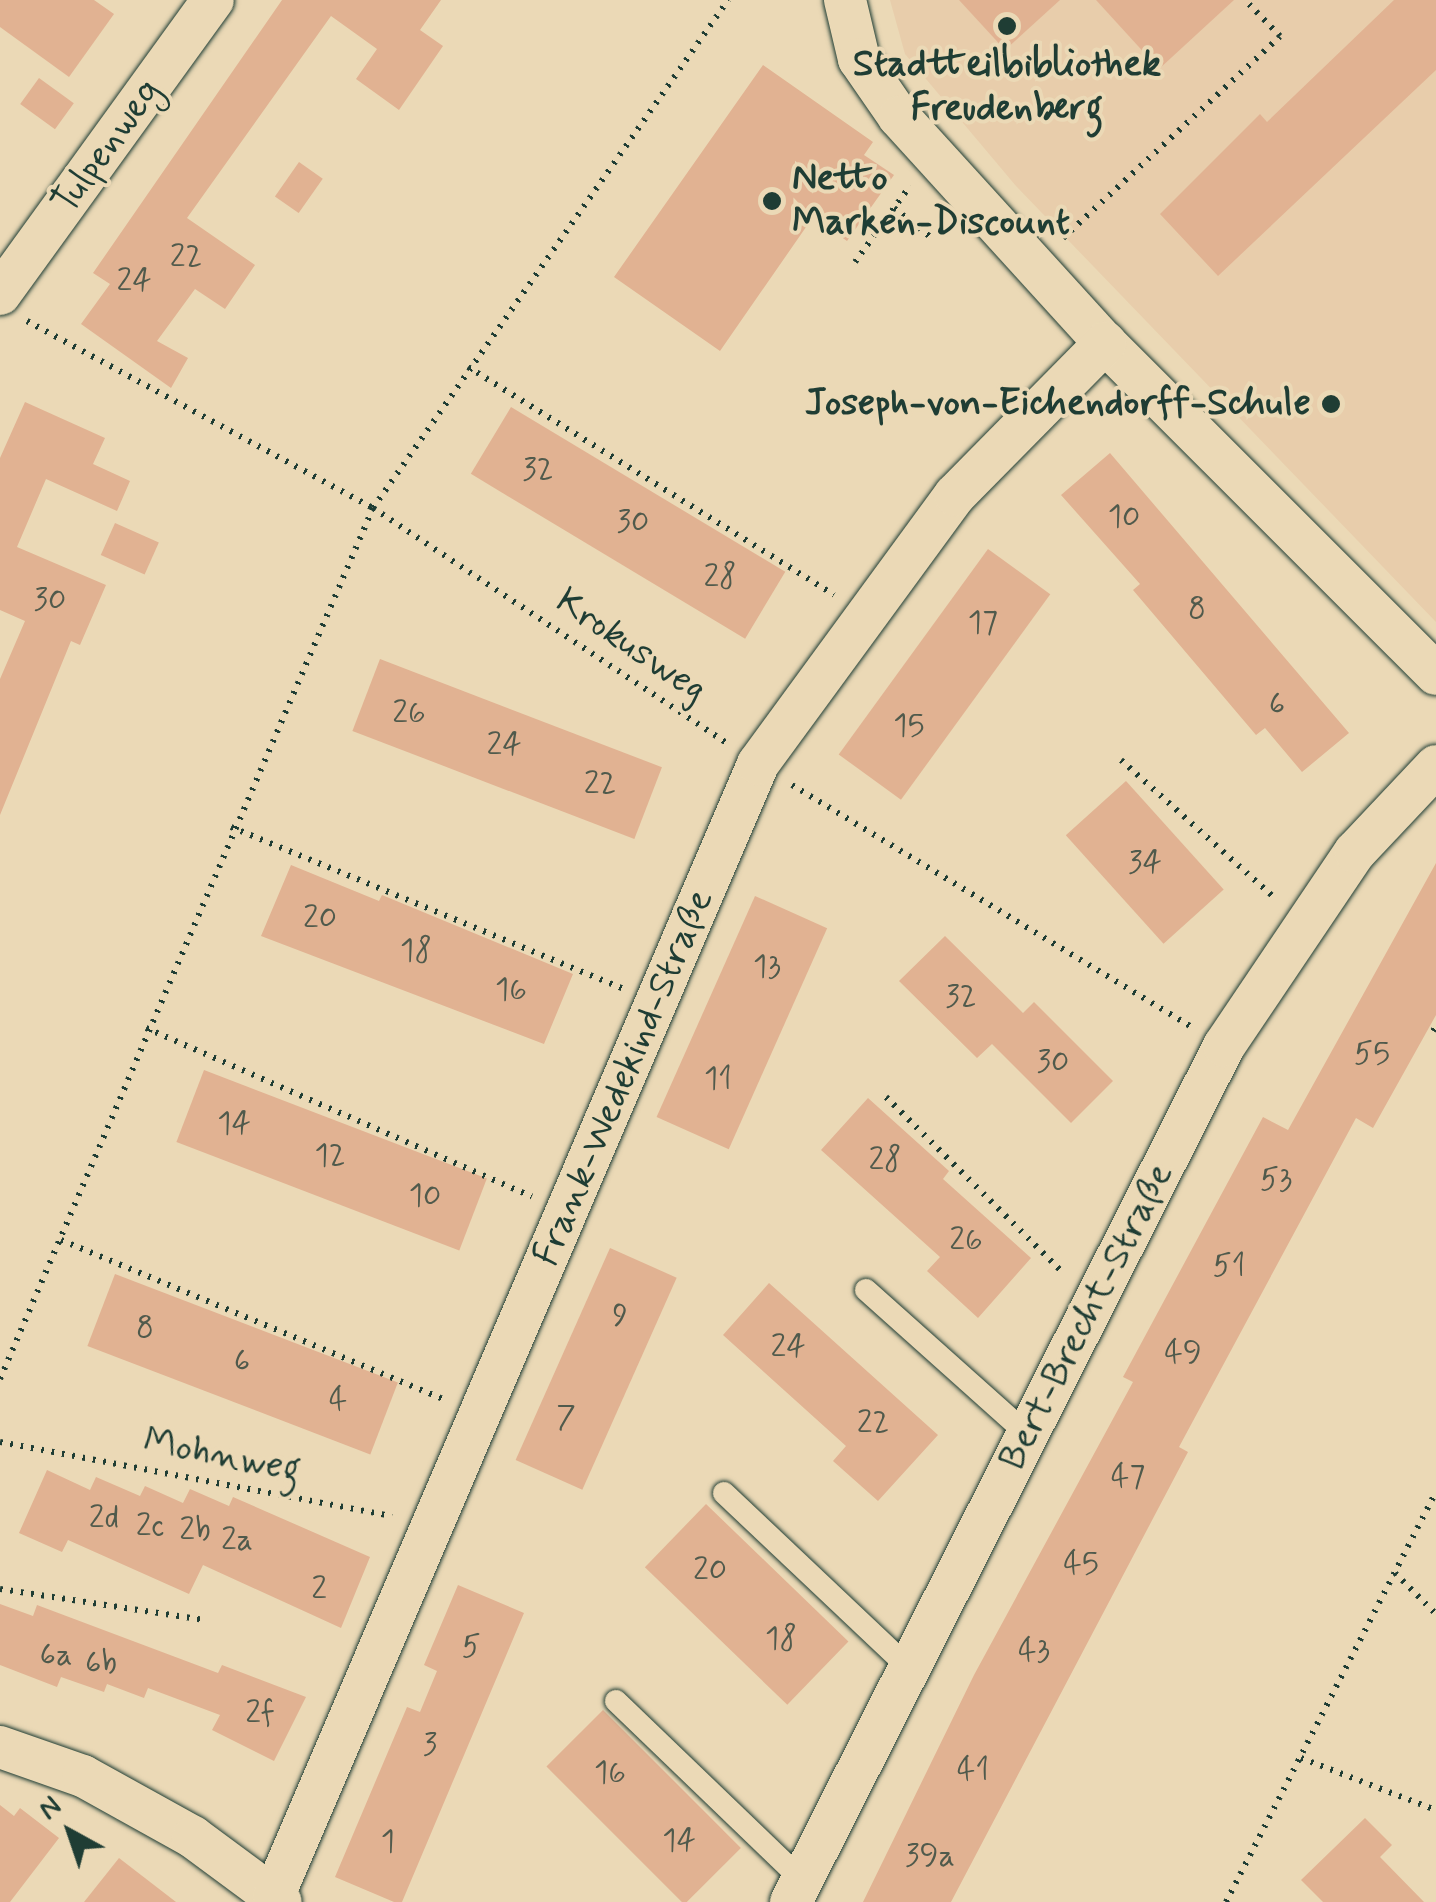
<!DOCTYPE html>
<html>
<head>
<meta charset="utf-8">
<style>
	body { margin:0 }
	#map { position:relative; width:1436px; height:1902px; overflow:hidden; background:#ebd9b6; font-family:Mynerve,sans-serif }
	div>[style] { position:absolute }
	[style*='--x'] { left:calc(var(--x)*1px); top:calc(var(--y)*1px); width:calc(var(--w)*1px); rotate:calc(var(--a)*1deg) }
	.built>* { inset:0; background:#e8cdab }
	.building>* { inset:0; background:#e1b292; transform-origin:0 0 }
	.path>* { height:6px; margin-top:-3px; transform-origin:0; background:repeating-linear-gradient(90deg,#1f3d34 0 2.5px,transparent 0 10.5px) }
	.roads { filter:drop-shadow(0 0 2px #1f3d34) drop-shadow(0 0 2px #1f3d34) }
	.service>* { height:22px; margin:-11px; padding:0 11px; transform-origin:11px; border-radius:11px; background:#ebd9b6 }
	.minor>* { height:42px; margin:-21px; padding:0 21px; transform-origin:21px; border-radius:21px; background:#ebd9b6 }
	.dots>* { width:28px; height:28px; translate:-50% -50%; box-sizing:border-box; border:5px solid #ebd9b6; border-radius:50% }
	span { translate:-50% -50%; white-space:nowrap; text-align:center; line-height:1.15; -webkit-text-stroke:8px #ebd9b6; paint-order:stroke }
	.number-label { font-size:32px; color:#505a4c }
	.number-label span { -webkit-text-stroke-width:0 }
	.poi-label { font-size:38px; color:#1f3d34; font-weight:700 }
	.left { translate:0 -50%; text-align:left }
	.right { translate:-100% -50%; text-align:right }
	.street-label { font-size:38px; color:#1f3d34 }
	.north { position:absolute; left:20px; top:1782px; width:100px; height:100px; -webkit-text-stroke:8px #ebd9b6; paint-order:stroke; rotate:320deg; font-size:28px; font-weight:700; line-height:40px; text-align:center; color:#1f3d34 }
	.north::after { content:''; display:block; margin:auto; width:35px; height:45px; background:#1f3d34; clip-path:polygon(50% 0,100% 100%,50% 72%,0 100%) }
</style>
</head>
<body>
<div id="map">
	<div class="built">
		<div style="clip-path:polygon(890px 0,1436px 0,1436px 622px,1016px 186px,905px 54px)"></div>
	</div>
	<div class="building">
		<div style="clip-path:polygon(0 0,94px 0,114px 14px,69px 77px,0 27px)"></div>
		<div style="clip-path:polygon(282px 0,441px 0,420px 30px,443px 46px,399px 110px,356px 79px,377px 49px,331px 16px,187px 218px,255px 265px,225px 309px,195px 289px,157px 341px,188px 358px,171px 388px,81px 324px,110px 284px,93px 273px)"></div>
		<div style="clip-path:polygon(959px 0,1060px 0,1005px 50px)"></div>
		<div style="clip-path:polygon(1096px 0,1234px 0,1159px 69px)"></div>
		<div style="clip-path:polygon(1394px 0,1436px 0,1436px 70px,1218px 276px,1160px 214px,1260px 114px,1267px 122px)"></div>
		<div style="clip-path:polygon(763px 65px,873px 142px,864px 155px,894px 175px,847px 241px,813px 217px,720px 351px,614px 277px)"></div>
		<div style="left:39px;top:78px;width:43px;height:32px;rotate:36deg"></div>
		<div style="left:299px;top:162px;width:29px;height:42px;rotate:35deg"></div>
		<div style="clip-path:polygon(25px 402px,105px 438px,93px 464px,130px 481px,117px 511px,46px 479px,17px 547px,106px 585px,80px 645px,71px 641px,0 815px,0 679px,25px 621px,0 610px,0 458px)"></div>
		<div style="left:511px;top:407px;width:320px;height:78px;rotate:31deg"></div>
		<div style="clip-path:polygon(1110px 453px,1349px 733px,1302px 772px,1265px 728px,1256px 735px,1133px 590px,1140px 584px,1061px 495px)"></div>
		<div style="left:115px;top:523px;width:48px;height:35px;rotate:24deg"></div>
		<div style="left:988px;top:549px;width:77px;height:254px;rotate:36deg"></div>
		<div style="left:380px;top:659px;width:302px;height:77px;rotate:21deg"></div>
		<div style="left:1126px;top:781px;width:146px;height:81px;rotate:48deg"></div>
		<div style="clip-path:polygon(1436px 863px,1436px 1015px,1373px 1128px,1356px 1118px,1179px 1447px,1188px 1452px,951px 1902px,863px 1902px,974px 1675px,1133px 1382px,1123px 1377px,1263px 1117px,1288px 1130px)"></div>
		<div style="clip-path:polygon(291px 865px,379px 901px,382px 895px,573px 974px,544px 1044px,261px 936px)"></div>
		<div style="left:755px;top:896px;width:79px;height:242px;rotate:24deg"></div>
		<div style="clip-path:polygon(945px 936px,1023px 1013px,1034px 1002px,1113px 1081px,1071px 1123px,992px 1044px,977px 1058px,899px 981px)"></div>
		<div style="left:204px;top:1070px;width:303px;height:77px;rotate:21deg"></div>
		<div style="clip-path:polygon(868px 1098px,949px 1171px,943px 1179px,1031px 1258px,978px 1318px,927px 1271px,940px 1257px,821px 1150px)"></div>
		<div style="left:610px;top:1248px;width:73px;height:232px;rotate:24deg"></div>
		<div style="left:115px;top:1274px;width:303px;height:77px;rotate:21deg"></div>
		<div style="clip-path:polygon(769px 1283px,938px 1435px,878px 1501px,833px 1461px,846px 1446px,723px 1335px)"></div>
		<div style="clip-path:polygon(47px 1470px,90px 1490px,96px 1477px,140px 1496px,145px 1486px,183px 1503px,190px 1489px,229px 1506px,233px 1497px,370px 1557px,341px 1628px,203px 1565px,189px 1594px,68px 1540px,62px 1552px,19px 1533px)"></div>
		<div style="left:706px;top:1504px;width:198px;height:88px;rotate:44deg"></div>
		<div style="clip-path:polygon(458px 1585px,524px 1613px,402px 1902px,394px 1902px,335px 1877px,407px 1707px,420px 1712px,437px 1671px,424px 1665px)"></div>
		<div style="clip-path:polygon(0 1604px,33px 1616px,37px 1605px,218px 1673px,222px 1665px,306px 1697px,274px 1761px,212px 1730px,220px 1715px,148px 1688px,144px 1698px,107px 1684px,104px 1692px,61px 1677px,57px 1687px,0 1665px)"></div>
		<div style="left:603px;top:1710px;width:195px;height:80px;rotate:45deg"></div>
		<div style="clip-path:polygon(0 1805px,14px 1816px,20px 1808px,59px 1838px,10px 1902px,0 1902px)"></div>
		<div style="clip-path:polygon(1365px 1818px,1392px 1845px,1380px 1857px,1424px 1902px,1323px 1902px,1301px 1880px)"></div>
		<div style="clip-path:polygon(119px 1858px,176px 1902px,84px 1902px)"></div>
	</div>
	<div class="path">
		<div style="--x:894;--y:208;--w:50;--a:38.5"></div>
		<div style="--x:1063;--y:238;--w:296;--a:-42.9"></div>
		<div style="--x:1280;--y:36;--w:50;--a:-134.2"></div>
		<div style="--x:855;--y:262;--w:94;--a:-54.1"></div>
		<div style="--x:27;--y:321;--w:393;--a:28.4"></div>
		<div style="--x:373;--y:508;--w:425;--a:33.6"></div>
		<div style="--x:468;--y:367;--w:431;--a:31.9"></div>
		<div style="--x:1121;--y:760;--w:208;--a:41.9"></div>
		<div style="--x:792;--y:785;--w:468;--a:31.2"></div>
		<div style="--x:231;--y:827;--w:423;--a:22.4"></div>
		<div style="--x:146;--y:1028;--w:421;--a:23.6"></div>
		<div style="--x:1433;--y:1031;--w:6;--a:-59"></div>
		<div style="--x:886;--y:1097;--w:251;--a:44.8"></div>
		<div style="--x:61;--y:1240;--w:417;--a:22.6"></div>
		<div style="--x:0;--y:1379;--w:948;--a:-66.82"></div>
		<div style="--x:373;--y:508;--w:620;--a:-55.05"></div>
		<div style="--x:0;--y:1442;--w:399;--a:10.7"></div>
		<div style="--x:1395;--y:1573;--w:58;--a:45"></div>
		<div style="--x:0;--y:1589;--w:207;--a:8.6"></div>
		<div style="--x:1301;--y:1758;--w:145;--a:21.1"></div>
		<div style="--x:1226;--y:1902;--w:461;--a:-62.9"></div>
	</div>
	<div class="roads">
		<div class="service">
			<div style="--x:866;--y:1290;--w:216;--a:41.8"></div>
			<div style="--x:724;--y:1493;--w:255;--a:43.4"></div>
			<div style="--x:616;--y:1701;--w:258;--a:43.9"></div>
		</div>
		<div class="minor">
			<div style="--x:845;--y:0;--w:61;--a:76.7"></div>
			<div style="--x:859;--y:59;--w:70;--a:55.4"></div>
			<div style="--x:899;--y:117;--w:306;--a:47.7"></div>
			<div style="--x:1105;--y:343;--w:468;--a:45"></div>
			<div style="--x:0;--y:294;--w:363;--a:-54.1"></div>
			<div style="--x:0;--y:1747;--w:88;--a:19.3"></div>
			<div style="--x:83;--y:1776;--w:126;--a:29"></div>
			<div style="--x:193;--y:1837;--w:109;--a:36.5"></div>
			<div style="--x:274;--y:1895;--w:1230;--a:-66.83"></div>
			<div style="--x:758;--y:764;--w:333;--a:-53.8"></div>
			<div style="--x:955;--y:495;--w:214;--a:-45.4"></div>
			<div style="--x:791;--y:1902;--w:959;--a:-63.17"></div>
			<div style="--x:1224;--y:1046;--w:234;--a:-56"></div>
			<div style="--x:1355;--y:852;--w:118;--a:-46.7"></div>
		</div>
	</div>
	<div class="dots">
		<div style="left:1007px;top:26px;background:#1f3d34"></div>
		<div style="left:772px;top:201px;background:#1f3d34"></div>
		<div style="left:1331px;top:404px;background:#1f3d34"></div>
	</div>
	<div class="number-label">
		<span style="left:186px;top:257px">22</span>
		<span style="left:134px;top:281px">24</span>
		<span style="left:538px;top:470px">32</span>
		<span style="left:1124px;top:517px">10</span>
		<span style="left:633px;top:522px">30</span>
		<span style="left:720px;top:577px">28</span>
		<span style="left:50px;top:600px">30</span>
		<span style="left:1197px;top:609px">8</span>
		<span style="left:983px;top:623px">17</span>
		<span style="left:1277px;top:704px">6</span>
		<span style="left:409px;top:713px">26</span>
		<span style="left:909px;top:726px">15</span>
		<span style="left:504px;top:745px">24</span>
		<span style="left:600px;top:784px">22</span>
		<span style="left:1145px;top:863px">34</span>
		<span style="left:320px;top:918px">20</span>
		<span style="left:416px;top:951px">18</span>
		<span style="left:767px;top:967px">13</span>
		<span style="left:511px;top:990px">16</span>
		<span style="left:961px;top:997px">32</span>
		<span style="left:1372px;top:1054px">55</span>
		<span style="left:1053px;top:1062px">30</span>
		<span style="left:718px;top:1079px">11</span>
		<span style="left:234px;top:1124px">14</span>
		<span style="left:330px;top:1156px">12</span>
		<span style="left:885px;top:1160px">28</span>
		<span style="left:1276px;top:1180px">53</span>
		<span style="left:425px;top:1196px">10</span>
		<span style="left:966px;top:1240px">26</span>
		<span style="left:1229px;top:1266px">51</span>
		<span style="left:620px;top:1316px">9</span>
		<span style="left:145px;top:1328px">8</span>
		<span style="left:788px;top:1347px">24</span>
		<span style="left:1183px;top:1353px">49</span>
		<span style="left:242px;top:1361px">6</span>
		<span style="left:338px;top:1400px">4</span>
		<span style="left:566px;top:1418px">7</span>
		<span style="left:873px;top:1423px">22</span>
		<span style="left:1128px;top:1477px">47</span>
		<span style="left:104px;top:1518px">2d</span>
		<span style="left:150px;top:1526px">2c</span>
		<span style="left:195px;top:1530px">2b</span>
		<span style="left:237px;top:1540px">2a</span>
		<span style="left:1081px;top:1564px">45</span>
		<span style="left:710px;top:1570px">20</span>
		<span style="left:319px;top:1589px">2</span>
		<span style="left:781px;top:1639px">18</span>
		<span style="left:471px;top:1647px">5</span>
		<span style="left:1034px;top:1651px">43</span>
		<span style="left:56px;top:1655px">6a</span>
		<span style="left:101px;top:1663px">6b</span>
		<span style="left:260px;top:1713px">2f</span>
		<span style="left:430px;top:1745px">3</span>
		<span style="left:973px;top:1770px">41</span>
		<span style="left:610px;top:1773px">16</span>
		<span style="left:679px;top:1841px">14</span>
		<span style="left:388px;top:1842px">1</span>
		<span style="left:930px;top:1856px">39a</span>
	</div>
	<div class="poi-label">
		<span style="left:1007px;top:87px">Stadtteilbibliothek<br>Freudenberg</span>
		<span class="left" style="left:792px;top:201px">Netto<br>Marken-Discount</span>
		<span class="right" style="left:1311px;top:404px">Joseph-von-Eichendorff-Schule</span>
	</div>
	<div class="street-label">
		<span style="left:107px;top:147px;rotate:-54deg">Tulpenweg</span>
		<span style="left:631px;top:646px;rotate:34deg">Krokusweg</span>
		<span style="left:624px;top:1078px;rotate:-67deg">Frank-Wedekind-Straße</span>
		<span style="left:1087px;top:1317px;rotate:-63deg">Bert-Brecht-Straße</span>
		<span style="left:222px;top:1456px;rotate:11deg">Mohnweg</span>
	</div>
	<div class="north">N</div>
</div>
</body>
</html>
